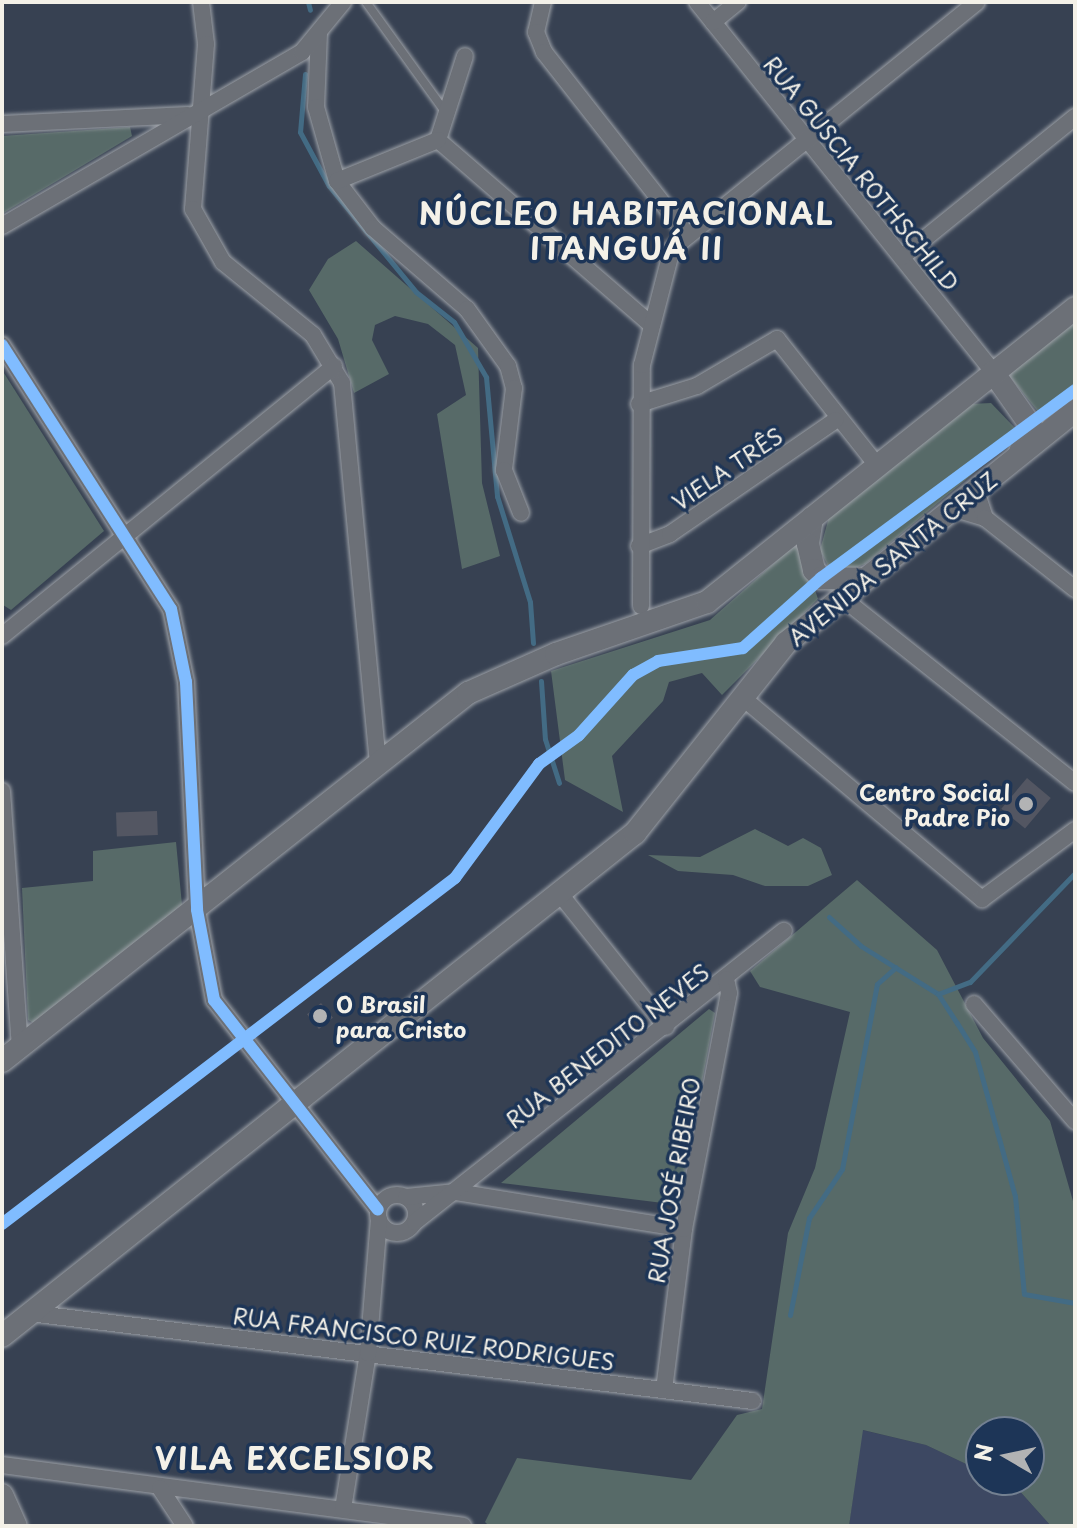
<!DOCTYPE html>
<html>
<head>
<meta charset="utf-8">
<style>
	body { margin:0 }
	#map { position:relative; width:1077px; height:1528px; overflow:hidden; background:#374152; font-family:"Playpen Sans",sans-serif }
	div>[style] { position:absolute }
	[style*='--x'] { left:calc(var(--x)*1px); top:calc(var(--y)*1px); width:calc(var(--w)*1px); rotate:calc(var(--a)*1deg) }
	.built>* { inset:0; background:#3d4862 }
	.green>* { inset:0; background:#576a68 }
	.stream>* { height:5px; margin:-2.5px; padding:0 2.5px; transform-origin:2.5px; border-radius:2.5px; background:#436b84 }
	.building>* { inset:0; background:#535662; transform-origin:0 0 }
	.roads { filter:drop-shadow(0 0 2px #9da1a7) drop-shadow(0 0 2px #9da1a7) }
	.service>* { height:8px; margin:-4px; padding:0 4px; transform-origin:4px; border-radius:4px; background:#6c7077 }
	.minor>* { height:16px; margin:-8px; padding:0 8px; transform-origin:8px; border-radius:8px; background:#6c7077 }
	.minor>.ring { margin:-8px; padding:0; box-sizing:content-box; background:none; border:16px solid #6c7077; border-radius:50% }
	.secondary>* { height:22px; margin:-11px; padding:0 11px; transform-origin:11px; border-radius:11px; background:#6c7077 }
	.cycleway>* { height:12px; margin:-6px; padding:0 6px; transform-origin:6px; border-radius:6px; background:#80bcff }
	.dots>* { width:22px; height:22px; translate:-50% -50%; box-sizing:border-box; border:4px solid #1d3557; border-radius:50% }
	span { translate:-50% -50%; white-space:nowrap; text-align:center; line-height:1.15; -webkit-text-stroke:7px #1d3557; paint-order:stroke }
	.street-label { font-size:22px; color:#f4f1e8 }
	.poi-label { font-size:22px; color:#f4f1e8; font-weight:700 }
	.right { translate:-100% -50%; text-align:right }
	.left { translate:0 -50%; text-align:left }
	.district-label { font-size:30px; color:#f4f1e8; font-weight:700; letter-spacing:2px }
	.frame { position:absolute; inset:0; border:4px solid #f4f1e8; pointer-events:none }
	.north { position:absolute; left:965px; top:1416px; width:80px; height:80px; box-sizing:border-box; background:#1d3557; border:2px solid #738091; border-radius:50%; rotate:279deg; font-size:22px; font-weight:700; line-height:32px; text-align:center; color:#f4f1e8 }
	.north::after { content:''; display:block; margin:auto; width:28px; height:36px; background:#b2b3b4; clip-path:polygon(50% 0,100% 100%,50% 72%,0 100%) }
</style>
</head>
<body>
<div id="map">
	<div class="built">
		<div style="clip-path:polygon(862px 1430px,926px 1445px,981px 1471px,981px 1480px,1017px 1488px,1051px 1526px,849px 1526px)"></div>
	</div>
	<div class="green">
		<div style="clip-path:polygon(130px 127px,132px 136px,2px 214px,2px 136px)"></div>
		<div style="clip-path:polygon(356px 241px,478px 348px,482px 483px,500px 556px,462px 569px,437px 414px,466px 395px,455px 345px,428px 324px,395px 316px,375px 325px,372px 340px,389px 374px,354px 393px,338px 339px,309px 290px,328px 259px)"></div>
		<div style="clip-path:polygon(1075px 320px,1075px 399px,1043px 418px,1010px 377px,1011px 370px)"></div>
		<div style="clip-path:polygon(2px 370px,104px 531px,11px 610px,3px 605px,2px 591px)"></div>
		<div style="clip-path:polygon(991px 403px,1015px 428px,1012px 441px,865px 564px,845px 572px,828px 566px,820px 550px,829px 517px,970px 404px)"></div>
		<div style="clip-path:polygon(799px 541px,818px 599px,722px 695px,702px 673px,669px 682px,663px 701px,612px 756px,623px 812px,565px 780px,551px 671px,710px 620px)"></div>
		<div style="clip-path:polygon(755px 829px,788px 846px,803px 838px,821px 848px,832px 875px,808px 886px,765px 886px,733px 875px,678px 871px,648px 855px,700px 857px)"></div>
		<div style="clip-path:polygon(176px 842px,182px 905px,34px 1023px,28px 1020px,22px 888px,93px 881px,93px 851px)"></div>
		<div style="clip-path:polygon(857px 880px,937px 950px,983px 1038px,1050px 1121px,1075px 1208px,1075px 1526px,1051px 1526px,1017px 1488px,1001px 1480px,1029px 1480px,1029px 1432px,981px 1432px,981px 1471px,926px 1445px,863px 1430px,849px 1526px,489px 1526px,485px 1522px,517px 1458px,691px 1480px,737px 1415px,762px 1409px,788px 1233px,815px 1168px,850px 1012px,760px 987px,750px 971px)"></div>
		<div style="clip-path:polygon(709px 1009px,715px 1013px,679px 1205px,501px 1183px)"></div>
	</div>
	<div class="stream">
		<div style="--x:308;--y:2;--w:8;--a:76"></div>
		<div style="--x:305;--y:74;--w:58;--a:94.9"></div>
		<div style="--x:300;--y:132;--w:61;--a:61.8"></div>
		<div style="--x:329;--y:186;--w:137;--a:50.6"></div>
		<div style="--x:416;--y:292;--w:48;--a:38.3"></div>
		<div style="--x:454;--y:322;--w:64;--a:59.8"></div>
		<div style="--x:486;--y:377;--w:120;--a:84.7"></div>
		<div style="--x:497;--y:496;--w:111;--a:72.7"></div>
		<div style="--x:530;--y:602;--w:41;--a:85.8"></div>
		<div style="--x:541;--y:681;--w:58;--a:86.1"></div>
		<div style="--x:545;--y:739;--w:46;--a:72.3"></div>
		<div style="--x:829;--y:917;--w:43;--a:42.2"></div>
		<div style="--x:861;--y:946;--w:91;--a:31.9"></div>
		<div style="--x:938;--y:994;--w:35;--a:57"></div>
		<div style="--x:957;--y:1023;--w:34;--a:58"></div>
		<div style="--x:975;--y:1052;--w:149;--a:74.5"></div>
		<div style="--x:1015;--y:1196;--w:98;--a:84.8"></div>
		<div style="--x:1024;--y:1294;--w:52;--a:10"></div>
		<div style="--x:938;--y:994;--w:34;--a:-21"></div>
		<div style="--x:970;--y:982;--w:151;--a:-46.1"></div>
		<div style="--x:790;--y:1315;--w:99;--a:-78.9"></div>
		<div style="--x:809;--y:1218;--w:59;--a:-56"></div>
		<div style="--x:842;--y:1169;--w:188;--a:-79.3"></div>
		<div style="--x:877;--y:984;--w:25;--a:-42"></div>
	</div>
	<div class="building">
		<div style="left:1027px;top:778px;width:31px;height:40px;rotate:40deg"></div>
		<div style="left:157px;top:811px;width:24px;height:41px;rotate:88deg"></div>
		<div style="left:321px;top:1003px;width:19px;height:18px;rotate:51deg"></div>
	</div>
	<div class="roads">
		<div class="service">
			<div style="--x:366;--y:2;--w:137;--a:54.2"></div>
		</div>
		<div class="minor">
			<div style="--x:201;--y:2;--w:42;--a:83.2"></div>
			<div style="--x:206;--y:44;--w:166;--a:94.5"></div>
			<div style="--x:193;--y:209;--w:61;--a:60.5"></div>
			<div style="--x:223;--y:262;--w:116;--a:39"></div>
			<div style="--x:313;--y:335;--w:56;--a:58.9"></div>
			<div style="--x:342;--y:383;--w:385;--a:84.6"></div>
			<div style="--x:543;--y:2;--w:31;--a:103"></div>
			<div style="--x:536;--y:32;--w:22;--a:68"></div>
			<div style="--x:544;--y:52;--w:230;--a:51.9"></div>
			<div style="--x:697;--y:2;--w:474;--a:51.3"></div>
			<div style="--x:713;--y:22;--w:32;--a:-39"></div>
			<div style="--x:319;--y:33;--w:74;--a:92.3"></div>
			<div style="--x:316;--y:107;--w:77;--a:74.2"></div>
			<div style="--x:337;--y:181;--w:59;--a:52.5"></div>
			<div style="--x:373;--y:228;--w:124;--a:40.8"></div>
			<div style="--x:467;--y:309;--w:70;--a:54.3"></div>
			<div style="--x:508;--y:366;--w:23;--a:75"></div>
			<div style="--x:514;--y:388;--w:83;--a:97"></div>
			<div style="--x:504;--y:470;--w:46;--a:68.4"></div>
			<div style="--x:2;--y:124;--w:186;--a:-2.8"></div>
			<div style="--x:438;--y:140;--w:279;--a:40.9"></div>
			<div style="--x:438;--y:140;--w:88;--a:-72.2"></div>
			<div style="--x:337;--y:181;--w:109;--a:-22.1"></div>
			<div style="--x:2;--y:226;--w:347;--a:-30.1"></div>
			<div style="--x:302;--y:52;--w:65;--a:-50.6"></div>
			<div style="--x:902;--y:257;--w:223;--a:-39"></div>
			<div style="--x:2;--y:345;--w:313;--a:57.4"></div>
			<div style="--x:171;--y:609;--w:75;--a:78.4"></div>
			<div style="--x:186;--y:682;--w:228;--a:87.2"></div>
			<div style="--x:197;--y:910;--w:92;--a:79.3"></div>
			<div style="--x:214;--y:1000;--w:266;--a:52"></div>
			<div style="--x:639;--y:404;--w:61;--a:-17.2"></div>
			<div style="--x:697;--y:386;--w:93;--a:-30.4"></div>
			<div style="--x:777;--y:339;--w:161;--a:51.6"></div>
			<div style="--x:952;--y:508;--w:34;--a:17"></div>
			<div style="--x:985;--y:518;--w:29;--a:-108"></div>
			<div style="--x:985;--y:518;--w:115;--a:38.3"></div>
			<div style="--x:639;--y:546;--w:33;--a:-21"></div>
			<div style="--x:670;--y:534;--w:201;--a:-34.5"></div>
			<div style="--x:840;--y:596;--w:300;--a:38.5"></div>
			<div style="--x:641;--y:606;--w:241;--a:-89.8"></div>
			<div style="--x:642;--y:365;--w:120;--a:-75.5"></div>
			<div style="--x:672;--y:249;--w:392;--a:-39"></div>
			<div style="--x:2;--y:636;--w:428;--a:-39.1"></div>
			<div style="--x:742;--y:697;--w:314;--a:40.1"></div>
			<div style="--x:982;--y:899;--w:116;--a:-36.6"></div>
			<div style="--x:2;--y:791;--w:257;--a:86"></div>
			<div style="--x:560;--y:894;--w:170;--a:51.4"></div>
			<div style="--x:974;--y:1004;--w:155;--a:49.2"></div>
			<div class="ring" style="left:378px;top:1195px;width:22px;height:22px"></div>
			<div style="--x:406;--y:1197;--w:50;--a:-5.7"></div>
			<div style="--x:456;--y:1192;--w:231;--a:9.2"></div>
			<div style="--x:415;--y:1222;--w:470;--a:-38.3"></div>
			<div style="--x:29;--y:1313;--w:729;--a:6.93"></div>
			<div style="--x:664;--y:1390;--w:162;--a:-82.9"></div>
			<div style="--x:684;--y:1229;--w:240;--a:-79.2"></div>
			<div style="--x:729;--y:993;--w:14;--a:-102"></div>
			<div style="--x:2;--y:1465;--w:465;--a:7.5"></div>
			<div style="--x:160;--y:1488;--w:45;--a:56.7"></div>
			<div style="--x:343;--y:1509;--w:158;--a:-80.9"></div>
			<div style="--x:368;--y:1353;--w:134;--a:-85.3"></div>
		</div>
		<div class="secondary">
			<div style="--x:993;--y:372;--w:66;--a:54.9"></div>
			<div style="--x:1031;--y:426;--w:28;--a:113"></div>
			<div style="--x:812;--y:518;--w:26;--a:99"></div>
			<div style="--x:808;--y:544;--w:27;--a:77"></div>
			<div style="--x:814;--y:570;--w:11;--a:49"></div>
			<div style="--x:821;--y:578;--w:39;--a:1"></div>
			<div style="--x:2;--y:1061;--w:594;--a:-38.3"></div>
			<div style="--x:468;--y:693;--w:96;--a:-23.9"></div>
			<div style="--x:556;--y:654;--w:160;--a:-19"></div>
			<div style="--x:707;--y:602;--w:471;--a:-38.6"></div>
			<div style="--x:2;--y:1336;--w:809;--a:-38.47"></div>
			<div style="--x:635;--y:833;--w:243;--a:-51.5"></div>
			<div style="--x:786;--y:643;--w:371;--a:-38.8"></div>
			<div style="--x:2;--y:1495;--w:34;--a:66"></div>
		</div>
	</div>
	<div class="cycleway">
		<div style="--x:2;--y:345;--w:313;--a:57.4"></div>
		<div style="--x:171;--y:609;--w:75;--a:78.4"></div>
		<div style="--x:186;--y:682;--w:228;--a:87.2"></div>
		<div style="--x:197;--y:910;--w:92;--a:79.3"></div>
		<div style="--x:214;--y:1000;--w:266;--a:52"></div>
		<div style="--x:2;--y:1224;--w:570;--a:-37.37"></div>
		<div style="--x:455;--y:878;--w:142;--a:-53.6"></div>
		<div style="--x:539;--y:764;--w:49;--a:-35.9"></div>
		<div style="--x:579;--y:735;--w:81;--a:-48"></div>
		<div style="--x:633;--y:675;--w:29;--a:-29"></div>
		<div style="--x:658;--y:661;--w:86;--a:-8.7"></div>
		<div style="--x:743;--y:648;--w:105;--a:-41.9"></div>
		<div style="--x:821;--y:578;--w:316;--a:-36.5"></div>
	</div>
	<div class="dots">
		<div style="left:1026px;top:804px;background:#b2b3b4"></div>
		<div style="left:320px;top:1016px;background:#b2b3b4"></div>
	</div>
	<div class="street-label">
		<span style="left:862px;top:173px;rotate:51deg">RUA GUSCIA ROTHSCHILD</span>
		<span style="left:727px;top:468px;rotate:-34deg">VIELA TRÊS</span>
		<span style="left:892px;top:558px;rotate:-39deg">AVENIDA SANTA CRUZ</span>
		<span style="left:607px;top:1045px;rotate:-38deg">RUA BENEDITO NEVES</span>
		<span style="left:673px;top:1180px;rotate:-80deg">RUA JOSÉ RIBEIRO</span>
		<span style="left:424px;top:1338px;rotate:7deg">RUA FRANCISCO RUIZ RODRIGUES</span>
	</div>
	<div class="poi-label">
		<span class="right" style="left:1010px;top:804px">Centro Social<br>Padre Pio</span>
		<span class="left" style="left:336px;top:1016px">O Brasil<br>para Cristo</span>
	</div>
	<div class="district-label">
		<span style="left:627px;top:230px">NÚCLEO HABITACIONAL<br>ITANGUÁ II</span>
		<span style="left:295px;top:1458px">VILA EXCELSIOR</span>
	</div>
	<div class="frame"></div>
	<div class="north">N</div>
</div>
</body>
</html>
